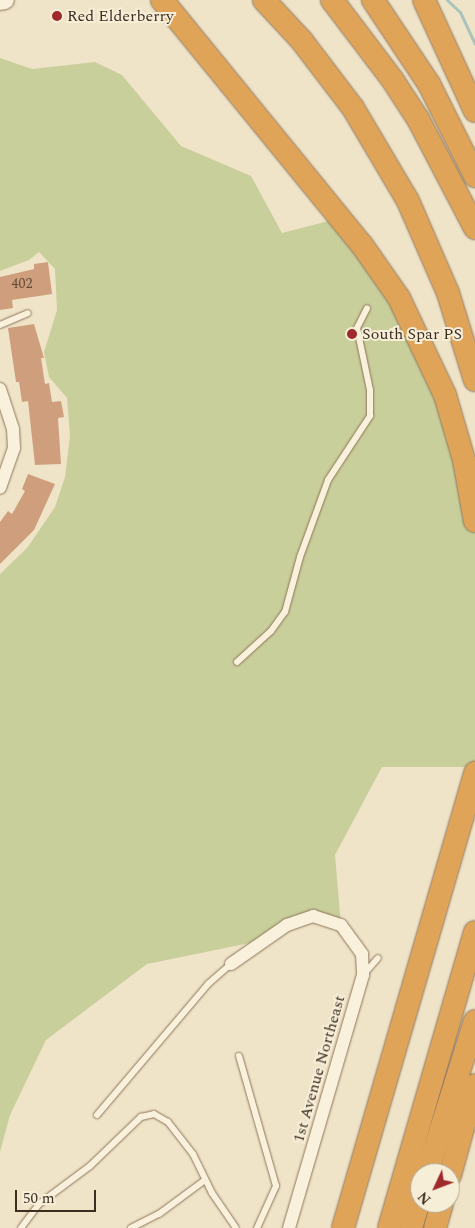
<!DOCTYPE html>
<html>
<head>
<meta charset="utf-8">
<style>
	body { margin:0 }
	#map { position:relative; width:475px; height:1228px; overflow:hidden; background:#f0e4c8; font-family:Spectral,serif }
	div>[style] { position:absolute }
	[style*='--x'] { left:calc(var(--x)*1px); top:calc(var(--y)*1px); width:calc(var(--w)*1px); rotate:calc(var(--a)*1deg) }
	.green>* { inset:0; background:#c9cf9b }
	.stream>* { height:3px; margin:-1.5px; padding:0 1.5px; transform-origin:1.5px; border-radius:1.5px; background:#a9c4bc }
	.building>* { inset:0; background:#cf9f7d }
	.roads { filter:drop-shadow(0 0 1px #8d765c) drop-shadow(0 0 1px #8d765c) }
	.lane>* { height:6px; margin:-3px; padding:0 3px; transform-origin:3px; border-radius:3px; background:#faf1dc }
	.street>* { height:12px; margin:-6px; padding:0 6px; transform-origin:6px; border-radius:6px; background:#faf1dc }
	.secondary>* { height:18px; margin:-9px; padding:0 9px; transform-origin:9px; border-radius:9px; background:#faf1dc }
	.highway>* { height:22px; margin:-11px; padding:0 11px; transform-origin:11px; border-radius:11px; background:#e0a458 }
	.dots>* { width:14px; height:14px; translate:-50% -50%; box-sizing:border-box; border:2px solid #f7eed8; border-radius:50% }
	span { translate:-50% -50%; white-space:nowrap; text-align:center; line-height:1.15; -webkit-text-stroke:4px #f7eed8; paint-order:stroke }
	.number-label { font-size:14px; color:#624a37 }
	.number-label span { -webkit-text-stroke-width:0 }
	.poi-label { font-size:16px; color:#3d2e20 }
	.left { translate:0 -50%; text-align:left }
	.street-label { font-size:16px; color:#3d2e20 }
	.north { position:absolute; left:410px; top:1163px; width:50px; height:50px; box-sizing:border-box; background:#f7eed8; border:1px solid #ada18e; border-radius:50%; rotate:227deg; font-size:14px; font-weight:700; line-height:20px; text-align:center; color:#3d2e20 }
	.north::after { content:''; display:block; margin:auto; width:18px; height:22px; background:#9e2a2b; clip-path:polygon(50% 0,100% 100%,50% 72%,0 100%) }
	.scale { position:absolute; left:15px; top:1190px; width:81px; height:22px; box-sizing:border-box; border:2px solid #3d2e20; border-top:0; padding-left:6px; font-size:15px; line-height:18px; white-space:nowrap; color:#3d2e20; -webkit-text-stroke:4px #f7eed8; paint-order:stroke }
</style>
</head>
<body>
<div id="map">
	<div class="green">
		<div style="clip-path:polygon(0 58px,32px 69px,95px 62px,122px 75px,181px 146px,251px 176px,282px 233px,340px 218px,407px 312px,475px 521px,475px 767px,382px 767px,335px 855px,341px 925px,313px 916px,260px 941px,147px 964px,46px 1040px,10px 1115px,0 1152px,0 574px,27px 548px,55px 507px,65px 477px,70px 436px,67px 398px,49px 377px,44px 352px,57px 310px,55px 269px,39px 252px,29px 260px,0 271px)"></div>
	</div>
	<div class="stream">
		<div style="--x:447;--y:0;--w:18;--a:43"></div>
		<div style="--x:460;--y:12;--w:35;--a:65"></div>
	</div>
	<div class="building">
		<div style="clip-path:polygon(48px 262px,52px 294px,12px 300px,13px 308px,0 310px,0 277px,34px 269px,34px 264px)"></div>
		<div style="clip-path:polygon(34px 324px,44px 358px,41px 358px,45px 384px,49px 383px,52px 402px,61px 401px,64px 417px,58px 418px,61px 464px,35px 465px,28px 401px,22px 402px,19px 382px,16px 382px,8px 328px)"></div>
		<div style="clip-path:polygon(28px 474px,55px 484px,34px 530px,0 564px,0 522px,8px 511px,12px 514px,25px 491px,22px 489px)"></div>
	</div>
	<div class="roads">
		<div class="lane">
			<div style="--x:0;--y:325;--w:30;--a:-23"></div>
			<div style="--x:237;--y:662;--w:46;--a:-42.4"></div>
			<div style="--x:271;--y:631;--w:24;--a:-54"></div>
			<div style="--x:285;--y:612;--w:57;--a:-74.7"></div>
			<div style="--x:300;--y:557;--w:82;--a:-70"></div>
			<div style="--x:328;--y:480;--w:77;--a:-56.7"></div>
			<div style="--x:370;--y:416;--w:26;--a:-90"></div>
			<div style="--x:370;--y:390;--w:63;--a:-101.8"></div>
			<div style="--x:357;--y:328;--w:22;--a:-63"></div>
			<div style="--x:364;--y:974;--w:21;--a:-49"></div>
			<div style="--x:239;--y:1056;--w:135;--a:74.1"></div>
			<div style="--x:276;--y:1186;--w:46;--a:114.3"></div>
			<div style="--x:97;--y:1115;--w:172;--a:-49.7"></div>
			<div style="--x:208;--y:984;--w:30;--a:-41"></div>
			<div style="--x:21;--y:1228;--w:30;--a:-53"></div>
			<div style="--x:39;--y:1204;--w:64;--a:-36.7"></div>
			<div style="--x:90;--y:1166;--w:71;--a:-43.9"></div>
			<div style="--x:141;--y:1117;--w:13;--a:-13"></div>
			<div style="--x:154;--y:1114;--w:16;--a:30"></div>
			<div style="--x:168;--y:1122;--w:41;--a:52"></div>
			<div style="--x:193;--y:1154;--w:43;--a:64"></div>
			<div style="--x:212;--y:1193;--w:42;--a:55.6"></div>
			<div style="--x:131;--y:1228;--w:31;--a:-27"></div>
			<div style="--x:159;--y:1214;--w:57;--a:-36.5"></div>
		</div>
		<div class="street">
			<div style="--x:0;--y:389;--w:42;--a:72"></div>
			<div style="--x:13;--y:429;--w:19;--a:87"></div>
			<div style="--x:14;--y:448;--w:42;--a:109.3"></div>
			<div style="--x:231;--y:964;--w:68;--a:-34.9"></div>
			<div style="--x:287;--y:925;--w:28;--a:-19"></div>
			<div style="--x:313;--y:916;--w:29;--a:18"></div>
			<div style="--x:341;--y:925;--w:36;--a:54"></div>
			<div style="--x:362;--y:954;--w:21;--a:87"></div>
			<div style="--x:363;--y:975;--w:264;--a:106.3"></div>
		</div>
		<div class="secondary">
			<div style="--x:0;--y:1;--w:5;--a:-11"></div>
		</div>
		<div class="highway">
			<div style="--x:162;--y:0;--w:316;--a:50.8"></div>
			<div style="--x:362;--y:245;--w:65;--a:55.1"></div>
			<div style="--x:399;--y:298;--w:107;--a:64.6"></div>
			<div style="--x:445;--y:395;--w:68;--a:73.7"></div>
			<div style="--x:464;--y:460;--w:62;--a:79.8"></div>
			<div style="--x:264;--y:0;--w:56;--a:47.2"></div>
			<div style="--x:302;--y:41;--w:84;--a:52.7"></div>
			<div style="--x:353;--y:108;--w:108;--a:59.4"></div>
			<div style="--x:408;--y:201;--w:100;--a:66.5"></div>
			<div style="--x:448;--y:293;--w:91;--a:72.8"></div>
			<div style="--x:332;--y:0;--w:99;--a:52.8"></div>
			<div style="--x:392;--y:79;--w:48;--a:57"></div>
			<div style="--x:418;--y:119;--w:123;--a:62.4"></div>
			<div style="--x:373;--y:0;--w:101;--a:56.3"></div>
			<div style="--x:429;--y:84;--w:103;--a:63.4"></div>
			<div style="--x:424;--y:0;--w:122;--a:65.3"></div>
			<div style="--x:427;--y:1173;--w:159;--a:-72.5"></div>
			<div style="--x:450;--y:1175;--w:93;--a:-74.5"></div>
			<div style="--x:343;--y:1228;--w:474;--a:-73.8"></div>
			<div style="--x:389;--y:1228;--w:308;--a:-73.8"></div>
			<div style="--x:411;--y:1228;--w:31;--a:-73"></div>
			<div style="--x:435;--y:1228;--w:26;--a:-74"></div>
		</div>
	</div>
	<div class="dots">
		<div style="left:57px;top:16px;background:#9e2a2b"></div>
		<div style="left:352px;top:334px;background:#9e2a2b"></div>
	</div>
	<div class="number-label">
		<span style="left:22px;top:284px">402</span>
	</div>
	<div class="poi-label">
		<span class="left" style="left:67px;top:16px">Red Elderberry</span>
		<span class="left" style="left:362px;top:334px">South Spar PS</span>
	</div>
	<div class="street-label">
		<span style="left:319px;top:1069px;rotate:-74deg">1st Avenue Northeast</span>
	</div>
	<div class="north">N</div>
	<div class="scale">50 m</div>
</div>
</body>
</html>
